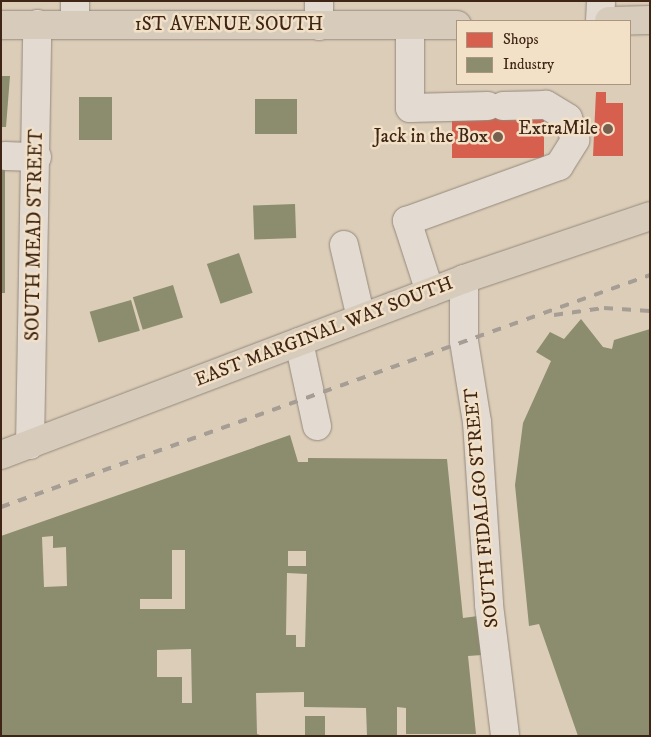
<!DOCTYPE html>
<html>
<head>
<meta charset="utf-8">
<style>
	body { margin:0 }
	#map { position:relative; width:651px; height:737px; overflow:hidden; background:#dccdb8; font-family:"IM FELL DW Pica",serif }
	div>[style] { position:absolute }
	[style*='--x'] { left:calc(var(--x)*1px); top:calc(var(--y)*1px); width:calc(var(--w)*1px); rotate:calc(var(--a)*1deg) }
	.shops>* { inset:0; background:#d6604d; transform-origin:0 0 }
	.industry>* { inset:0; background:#8c8c6e; transform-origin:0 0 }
	.roads { filter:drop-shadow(0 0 1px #94897c) drop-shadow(0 0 1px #94897c) }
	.minor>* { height:28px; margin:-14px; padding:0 14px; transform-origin:14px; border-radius:14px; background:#e3dbd1 }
	.major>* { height:28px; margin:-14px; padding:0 14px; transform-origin:14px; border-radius:14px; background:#d7ccbc }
	.highway>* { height:28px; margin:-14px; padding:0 14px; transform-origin:14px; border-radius:14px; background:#d7ccbc }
	.rail>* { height:4px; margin-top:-2px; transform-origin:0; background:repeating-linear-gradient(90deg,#a69d94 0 9px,transparent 0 18px) }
	.dots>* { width:14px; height:14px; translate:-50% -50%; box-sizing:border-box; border:2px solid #f2e0c7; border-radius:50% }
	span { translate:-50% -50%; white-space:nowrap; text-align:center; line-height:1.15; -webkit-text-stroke:5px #f2e0c7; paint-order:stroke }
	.street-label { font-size:19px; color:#3f2515 }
	.poi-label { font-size:19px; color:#3f2515 }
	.right { translate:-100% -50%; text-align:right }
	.frame { position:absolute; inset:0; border:2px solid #3f2515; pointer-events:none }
	.legend { position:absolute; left:456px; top:20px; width:175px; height:65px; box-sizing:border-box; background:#f2e0c7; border:1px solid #aa9580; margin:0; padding:6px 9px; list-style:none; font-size:15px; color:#3f2515 }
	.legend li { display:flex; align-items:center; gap:10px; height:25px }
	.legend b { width:25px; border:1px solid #aa9580 }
</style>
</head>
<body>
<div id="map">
	<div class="shops">
		<div style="clip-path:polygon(596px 92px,606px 92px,606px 103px,623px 103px,623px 156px,593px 156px)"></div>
		<div style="left:452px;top:117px;width:92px;height:41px"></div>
	</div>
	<div class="industry">
		<div style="clip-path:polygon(1px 76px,10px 76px,6px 127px,1px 127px)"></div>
		<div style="left:79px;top:97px;width:33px;height:43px"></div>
		<div style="left:255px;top:99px;width:42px;height:35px"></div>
		<div style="left:1px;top:166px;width:4px;height:127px"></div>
		<div style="left:295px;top:204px;width:34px;height:42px;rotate:88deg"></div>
		<div style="left:239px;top:253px;width:42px;height:34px;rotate:71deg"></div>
		<div style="left:173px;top:285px;width:34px;height:42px;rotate:73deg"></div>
		<div style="left:131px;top:300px;width:32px;height:43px;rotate:74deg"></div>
		<div style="clip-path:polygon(581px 319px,603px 347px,612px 349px,614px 340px,650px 329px,650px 736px,578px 736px,539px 624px,529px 626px,515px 485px,523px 423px,551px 361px,536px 352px,550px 332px,564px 339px)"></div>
		<div style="clip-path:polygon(evenodd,290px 435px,298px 462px,308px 462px,308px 458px,447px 459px,463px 618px,478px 616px,482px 655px,468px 656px,476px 734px,406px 734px,406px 708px,397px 707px,397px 736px,367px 736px,366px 708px,304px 707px,304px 692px,256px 693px,257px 734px,263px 736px,1px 736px,1px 536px,290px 435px,53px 536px,53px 548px,66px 547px,67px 586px,44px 587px,42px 537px,53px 536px,290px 435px,172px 550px,185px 550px,185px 609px,140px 609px,140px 599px,172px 599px,172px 550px,290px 435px,288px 551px,306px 551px,306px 566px,288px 566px,288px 551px,290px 435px,287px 573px,307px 574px,305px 647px,296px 647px,296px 635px,286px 635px,287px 573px,290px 435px,191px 649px,192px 703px,182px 703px,182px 677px,157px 677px,157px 650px,191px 649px)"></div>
		<div style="left:305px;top:716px;width:20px;height:20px"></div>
	</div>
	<div class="roads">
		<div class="minor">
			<div style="--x:319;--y:1;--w:25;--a:90"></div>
			<div style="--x:600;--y:21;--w:20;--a:-87"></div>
			<div style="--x:75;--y:24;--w:23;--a:-90"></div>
			<div style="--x:410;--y:25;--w:83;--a:90"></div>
			<div style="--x:410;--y:108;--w:78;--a:-1.5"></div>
			<div style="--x:5;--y:156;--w:32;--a:2"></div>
			<div style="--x:344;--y:245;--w:75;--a:76.9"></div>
			<div style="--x:464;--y:279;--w:62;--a:90"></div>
			<div style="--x:464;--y:341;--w:82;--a:80.9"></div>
			<div style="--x:477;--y:422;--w:183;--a:86.2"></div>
			<div style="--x:489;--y:605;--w:132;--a:83"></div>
			<div style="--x:430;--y:292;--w:75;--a:-107.9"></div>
			<div style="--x:407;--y:221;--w:162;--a:-19.9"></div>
			<div style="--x:559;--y:166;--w:31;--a:-58"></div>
			<div style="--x:575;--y:140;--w:23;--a:-108"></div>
			<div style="--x:568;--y:118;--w:26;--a:-149"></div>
			<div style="--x:546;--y:105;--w:43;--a:178.7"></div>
			<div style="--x:299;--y:342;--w:86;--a:77.9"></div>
			<div style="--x:30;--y:445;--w:421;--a:-89"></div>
		</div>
		<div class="major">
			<div style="--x:609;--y:21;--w:41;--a:-1.4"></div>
			<div style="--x:1;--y:25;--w:456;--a:0"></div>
		</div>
		<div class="highway">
			<div style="--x:1;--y:455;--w:495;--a:-20.8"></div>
			<div style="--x:464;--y:279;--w:196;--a:-18.7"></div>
		</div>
	</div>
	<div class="rail">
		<div style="--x:554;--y:315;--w:50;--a:-8"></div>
		<div style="--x:604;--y:308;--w:46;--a:3.7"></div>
		<div style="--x:1;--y:507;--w:689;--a:-19.67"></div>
	</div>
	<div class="dots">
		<div style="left:608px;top:129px;background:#76604e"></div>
		<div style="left:498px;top:137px;background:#76604e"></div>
	</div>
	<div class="street-label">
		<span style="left:229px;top:25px">1ST AVENUE SOUTH</span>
		<span style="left:35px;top:235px;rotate:-89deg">SOUTH MEAD STREET</span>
		<span style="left:324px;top:332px;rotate:-21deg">EAST MARGINAL WAY SOUTH</span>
		<span style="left:482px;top:508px;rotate:-95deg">SOUTH FIDALGO STREET</span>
	</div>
	<div class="poi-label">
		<span class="right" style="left:598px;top:129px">ExtraMile</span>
		<span class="right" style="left:488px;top:137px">Jack in the Box</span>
	</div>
	<div class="frame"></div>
	<ul class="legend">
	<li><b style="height:14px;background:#d6604d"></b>Shops</li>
	<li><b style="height:14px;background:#8c8c6e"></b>Industry</li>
	</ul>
</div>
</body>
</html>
